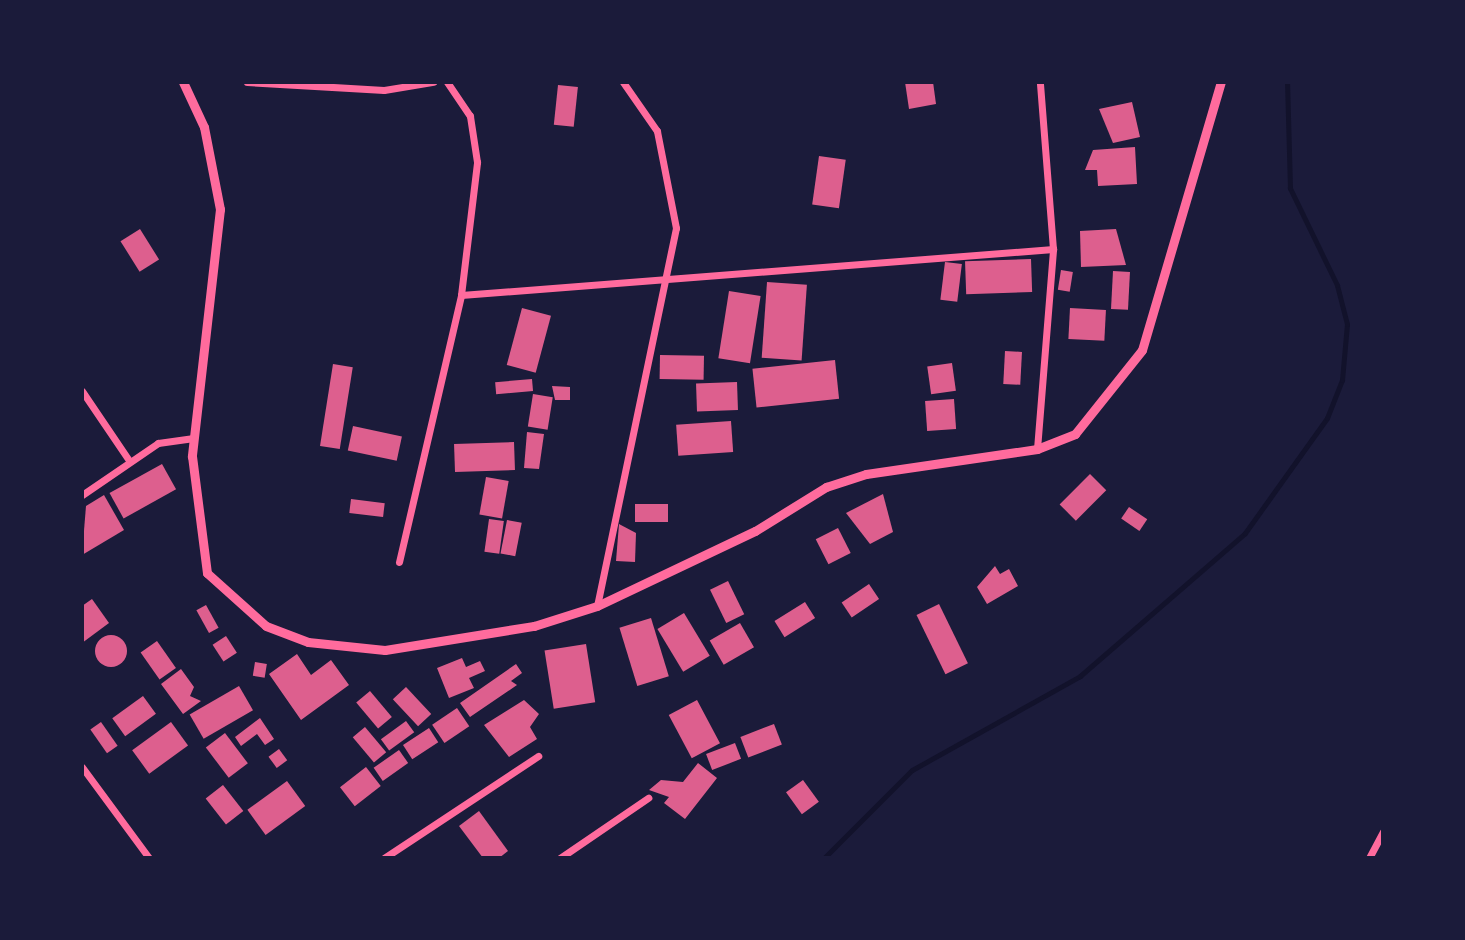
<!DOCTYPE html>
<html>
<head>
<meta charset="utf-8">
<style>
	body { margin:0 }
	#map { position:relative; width:1465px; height:940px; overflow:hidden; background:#1b1b3a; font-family:Literata,serif }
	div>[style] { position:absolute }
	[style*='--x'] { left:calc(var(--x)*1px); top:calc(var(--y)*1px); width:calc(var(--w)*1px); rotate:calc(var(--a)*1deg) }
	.stream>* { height:5px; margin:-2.5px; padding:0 2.5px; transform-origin:2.5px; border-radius:2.5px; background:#12122b }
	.building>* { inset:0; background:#dd5f8e; transform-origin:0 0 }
	.round { border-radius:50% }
	.minor>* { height:7px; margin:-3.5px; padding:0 3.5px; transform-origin:3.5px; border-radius:3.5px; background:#ff6b9d }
	.tertiary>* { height:9px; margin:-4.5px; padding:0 4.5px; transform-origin:4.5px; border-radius:4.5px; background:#ff6b9d }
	span { translate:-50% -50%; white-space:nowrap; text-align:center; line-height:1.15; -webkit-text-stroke:6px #1b1b3a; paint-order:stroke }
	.frame { position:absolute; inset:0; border:84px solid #1b1b3a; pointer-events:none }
</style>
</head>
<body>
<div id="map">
	<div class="stream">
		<div style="--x:824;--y:858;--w:124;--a:-45"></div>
		<div style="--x:912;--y:770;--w:193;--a:-29.2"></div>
		<div style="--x:1080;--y:676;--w:218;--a:-40.9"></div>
		<div style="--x:1245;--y:533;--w:141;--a:-54.5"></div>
		<div style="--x:1327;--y:418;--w:41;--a:-68.5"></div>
		<div style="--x:1342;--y:380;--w:56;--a:-84.9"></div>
		<div style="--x:1347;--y:324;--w:40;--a:-104.4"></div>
		<div style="--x:1337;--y:285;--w:108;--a:-115.9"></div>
		<div style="--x:1290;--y:188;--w:106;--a:-91.6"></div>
	</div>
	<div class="building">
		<div style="clip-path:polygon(905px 82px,933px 82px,936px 104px,909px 109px)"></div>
		<div style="left:558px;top:85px;width:20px;height:40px;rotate:6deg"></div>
		<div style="clip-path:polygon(1132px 102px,1140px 137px,1113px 143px,1099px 109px)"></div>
		<div style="clip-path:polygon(1135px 147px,1137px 184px,1098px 186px,1097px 170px,1085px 170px,1093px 150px)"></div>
		<div style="left:819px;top:156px;width:27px;height:49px;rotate:8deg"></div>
		<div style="left:140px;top:229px;width:36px;height:23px;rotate:58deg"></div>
		<div style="clip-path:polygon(1116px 229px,1126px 265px,1081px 267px,1080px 231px)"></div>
		<div style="left:1031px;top:259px;width:33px;height:66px;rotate:88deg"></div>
		<div style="left:945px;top:262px;width:17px;height:38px;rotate:7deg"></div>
		<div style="left:1061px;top:270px;width:12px;height:20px;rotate:9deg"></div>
		<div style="left:1113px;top:271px;width:17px;height:38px;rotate:3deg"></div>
		<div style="left:767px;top:282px;width:40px;height:76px;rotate:4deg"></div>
		<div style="left:729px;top:291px;width:32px;height:68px;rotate:9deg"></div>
		<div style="left:522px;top:308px;width:30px;height:59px;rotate:15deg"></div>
		<div style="left:1070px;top:308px;width:36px;height:31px;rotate:3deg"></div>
		<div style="left:1005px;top:351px;width:17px;height:33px;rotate:3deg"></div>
		<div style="left:660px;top:355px;width:44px;height:24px;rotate:1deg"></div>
		<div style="left:835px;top:360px;width:39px;height:83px;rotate:84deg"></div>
		<div style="left:952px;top:363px;width:28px;height:25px;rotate:82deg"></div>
		<div style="left:333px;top:364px;width:20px;height:83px;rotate:9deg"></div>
		<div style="left:532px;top:379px;width:12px;height:37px;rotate:85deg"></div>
		<div style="left:737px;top:382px;width:28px;height:41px;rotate:88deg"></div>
		<div style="clip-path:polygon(552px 386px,570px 387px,570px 400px,555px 400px)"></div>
		<div style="left:533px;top:394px;width:20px;height:33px;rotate:9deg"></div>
		<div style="left:954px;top:399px;width:30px;height:29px;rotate:86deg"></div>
		<div style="left:731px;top:421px;width:31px;height:55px;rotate:86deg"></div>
		<div style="left:353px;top:426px;width:50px;height:25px;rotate:12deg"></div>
		<div style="clip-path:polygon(527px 432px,544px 434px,539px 469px,524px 468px)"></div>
		<div style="left:514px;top:442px;width:28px;height:60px;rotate:88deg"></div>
		<div style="left:162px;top:464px;width:29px;height:60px;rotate:61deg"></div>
		<div style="left:1090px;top:474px;width:23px;height:43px;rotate:45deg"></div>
		<div style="left:486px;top:477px;width:23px;height:38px;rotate:10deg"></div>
		<div style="clip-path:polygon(883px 494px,893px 532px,870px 544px,846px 513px)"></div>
		<div style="clip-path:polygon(104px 495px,124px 530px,82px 555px,86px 506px)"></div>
		<div style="left:351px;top:499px;width:34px;height:14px;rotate:7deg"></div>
		<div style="left:668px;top:504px;width:18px;height:33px;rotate:90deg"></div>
		<div style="left:1129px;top:507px;width:22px;height:14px;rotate:34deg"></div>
		<div style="left:489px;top:519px;width:15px;height:33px;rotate:8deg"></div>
		<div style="left:507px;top:520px;width:15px;height:34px;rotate:11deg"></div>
		<div style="clip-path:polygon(619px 524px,636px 533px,635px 562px,616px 561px)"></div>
		<div style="left:838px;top:528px;width:28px;height:25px;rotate:63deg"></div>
		<div style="clip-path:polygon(995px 566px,1000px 574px,1009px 569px,1018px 586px,987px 604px,977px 587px)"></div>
		<div style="left:728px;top:581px;width:37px;height:20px;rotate:64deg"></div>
		<div style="left:869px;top:584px;width:18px;height:33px;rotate:56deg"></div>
		<div style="clip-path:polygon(92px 599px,109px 623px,82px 643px,82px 606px)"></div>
		<div style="left:805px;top:602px;width:19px;height:36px;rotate:58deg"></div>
		<div style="left:939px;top:604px;width:66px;height:25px;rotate:64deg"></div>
		<div style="left:206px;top:605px;width:26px;height:11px;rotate:61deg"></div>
		<div style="left:684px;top:613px;width:50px;height:31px;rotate:59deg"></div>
		<div style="left:651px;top:618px;width:61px;height:33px;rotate:73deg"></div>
		<div style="left:740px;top:623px;width:28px;height:35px;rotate:60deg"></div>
		<div class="round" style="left:95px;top:635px;width:32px;height:32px"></div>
		<div style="left:226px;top:636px;width:20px;height:16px;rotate:57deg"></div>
		<div style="left:157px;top:641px;width:33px;height:20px;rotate:55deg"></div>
		<div style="left:586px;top:644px;width:59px;height:42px;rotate:81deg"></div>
		<div style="clip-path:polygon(297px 654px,311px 675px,331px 660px,349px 685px,301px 720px,269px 674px)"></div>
		<div style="clip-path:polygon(462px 658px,466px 667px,480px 661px,485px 671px,469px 678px,474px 688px,449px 698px,437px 668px)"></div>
		<div style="left:255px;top:662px;width:12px;height:14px;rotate:9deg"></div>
		<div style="clip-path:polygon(516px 664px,522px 673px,511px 681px,517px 685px,470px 717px,460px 703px)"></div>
		<div style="clip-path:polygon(181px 669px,194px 687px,190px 696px,201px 701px,183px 714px,161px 684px)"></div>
		<div style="left:239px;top:686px;width:28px;height:57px;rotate:60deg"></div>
		<div style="left:406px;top:687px;width:37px;height:18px;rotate:47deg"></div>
		<div style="left:370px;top:691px;width:34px;height:18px;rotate:50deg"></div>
		<div style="left:143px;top:696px;width:22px;height:38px;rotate:54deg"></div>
		<div style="clip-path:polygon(524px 700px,539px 714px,530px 727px,537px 739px,509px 757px,484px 725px)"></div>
		<div style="left:697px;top:700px;width:49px;height:32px;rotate:62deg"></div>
		<div style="left:457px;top:708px;width:22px;height:30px;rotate:56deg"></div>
		<div style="clip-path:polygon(260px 718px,274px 739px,265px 745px,257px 734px,241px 746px,235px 737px)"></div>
		<div style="left:406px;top:721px;width:14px;height:31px;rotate:54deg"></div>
		<div style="left:101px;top:722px;width:29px;height:13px;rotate:55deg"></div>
		<div style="left:171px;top:722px;width:29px;height:48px;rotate:54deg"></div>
		<div style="left:774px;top:724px;width:22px;height:36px;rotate:69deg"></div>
		<div style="left:365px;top:727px;width:33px;height:16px;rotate:50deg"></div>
		<div style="left:429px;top:728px;width:17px;height:31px;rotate:57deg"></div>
		<div style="left:225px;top:733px;width:38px;height:24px;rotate:53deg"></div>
		<div style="left:735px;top:743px;width:17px;height:31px;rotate:69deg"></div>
		<div style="left:279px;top:749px;width:14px;height:13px;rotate:54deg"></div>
		<div style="left:399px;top:750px;width:16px;height:31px;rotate:55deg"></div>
		<div style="clip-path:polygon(698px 763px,717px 778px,685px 819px,664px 803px,669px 797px,649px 790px,661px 780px,683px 782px)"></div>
		<div style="left:366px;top:767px;width:24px;height:33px;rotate:52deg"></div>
		<div style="left:803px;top:780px;width:27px;height:21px;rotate:54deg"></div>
		<div style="left:287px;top:781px;width:31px;height:49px;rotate:54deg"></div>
		<div style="left:223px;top:785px;width:33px;height:22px;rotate:52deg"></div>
		<div style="clip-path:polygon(479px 811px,508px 851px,499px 858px,483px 858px,459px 826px)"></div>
	</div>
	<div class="minor">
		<div style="--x:247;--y:82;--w:137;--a:3.3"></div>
		<div style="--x:384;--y:90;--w:50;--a:-9.3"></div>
		<div style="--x:461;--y:295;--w:594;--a:-4.44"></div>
		<div style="--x:82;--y:391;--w:82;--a:55.9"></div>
		<div style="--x:1037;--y:449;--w:201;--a:-85.4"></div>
		<div style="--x:1053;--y:249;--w:168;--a:-94.5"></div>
		<div style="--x:82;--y:495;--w:92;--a:-34.4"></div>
		<div style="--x:158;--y:443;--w:36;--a:-8"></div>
		<div style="--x:399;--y:562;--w:274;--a:-76.9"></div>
		<div style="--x:461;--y:295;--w:134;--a:-83.1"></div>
		<div style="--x:477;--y:162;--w:47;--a:-98.7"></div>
		<div style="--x:470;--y:116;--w:41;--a:-124.1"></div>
		<div style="--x:597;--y:606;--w:386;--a:-78.2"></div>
		<div style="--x:676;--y:228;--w:99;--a:-101.1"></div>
		<div style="--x:657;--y:131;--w:60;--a:-124.8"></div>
		<div style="--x:82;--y:767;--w:113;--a:53.6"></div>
		<div style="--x:384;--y:858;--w:185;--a:-33.5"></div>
		<div style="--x:560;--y:858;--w:107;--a:-34.3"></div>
		<div style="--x:1369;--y:858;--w:30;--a:-62"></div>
	</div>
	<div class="tertiary">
		<div style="--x:183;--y:82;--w:50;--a:65"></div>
		<div style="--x:204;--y:127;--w:84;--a:79"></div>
		<div style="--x:220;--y:209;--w:249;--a:96.5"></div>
		<div style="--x:192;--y:456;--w:118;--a:82.7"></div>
		<div style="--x:207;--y:573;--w:79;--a:41.9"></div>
		<div style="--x:266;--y:626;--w:45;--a:20.9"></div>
		<div style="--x:308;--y:642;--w:77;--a:5.9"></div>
		<div style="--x:385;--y:650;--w:151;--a:-9.2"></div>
		<div style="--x:534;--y:626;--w:66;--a:-17.6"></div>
		<div style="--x:597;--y:606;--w:175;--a:-25.4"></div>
		<div style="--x:755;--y:531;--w:84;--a:-31.8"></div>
		<div style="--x:826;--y:487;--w:42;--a:-18"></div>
		<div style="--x:866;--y:474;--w:173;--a:-8.3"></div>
		<div style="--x:1037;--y:449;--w:41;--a:-21.5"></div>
		<div style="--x:1075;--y:434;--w:107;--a:-51.4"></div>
		<div style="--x:1142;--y:350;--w:279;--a:-73.6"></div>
	</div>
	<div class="frame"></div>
</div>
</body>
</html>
